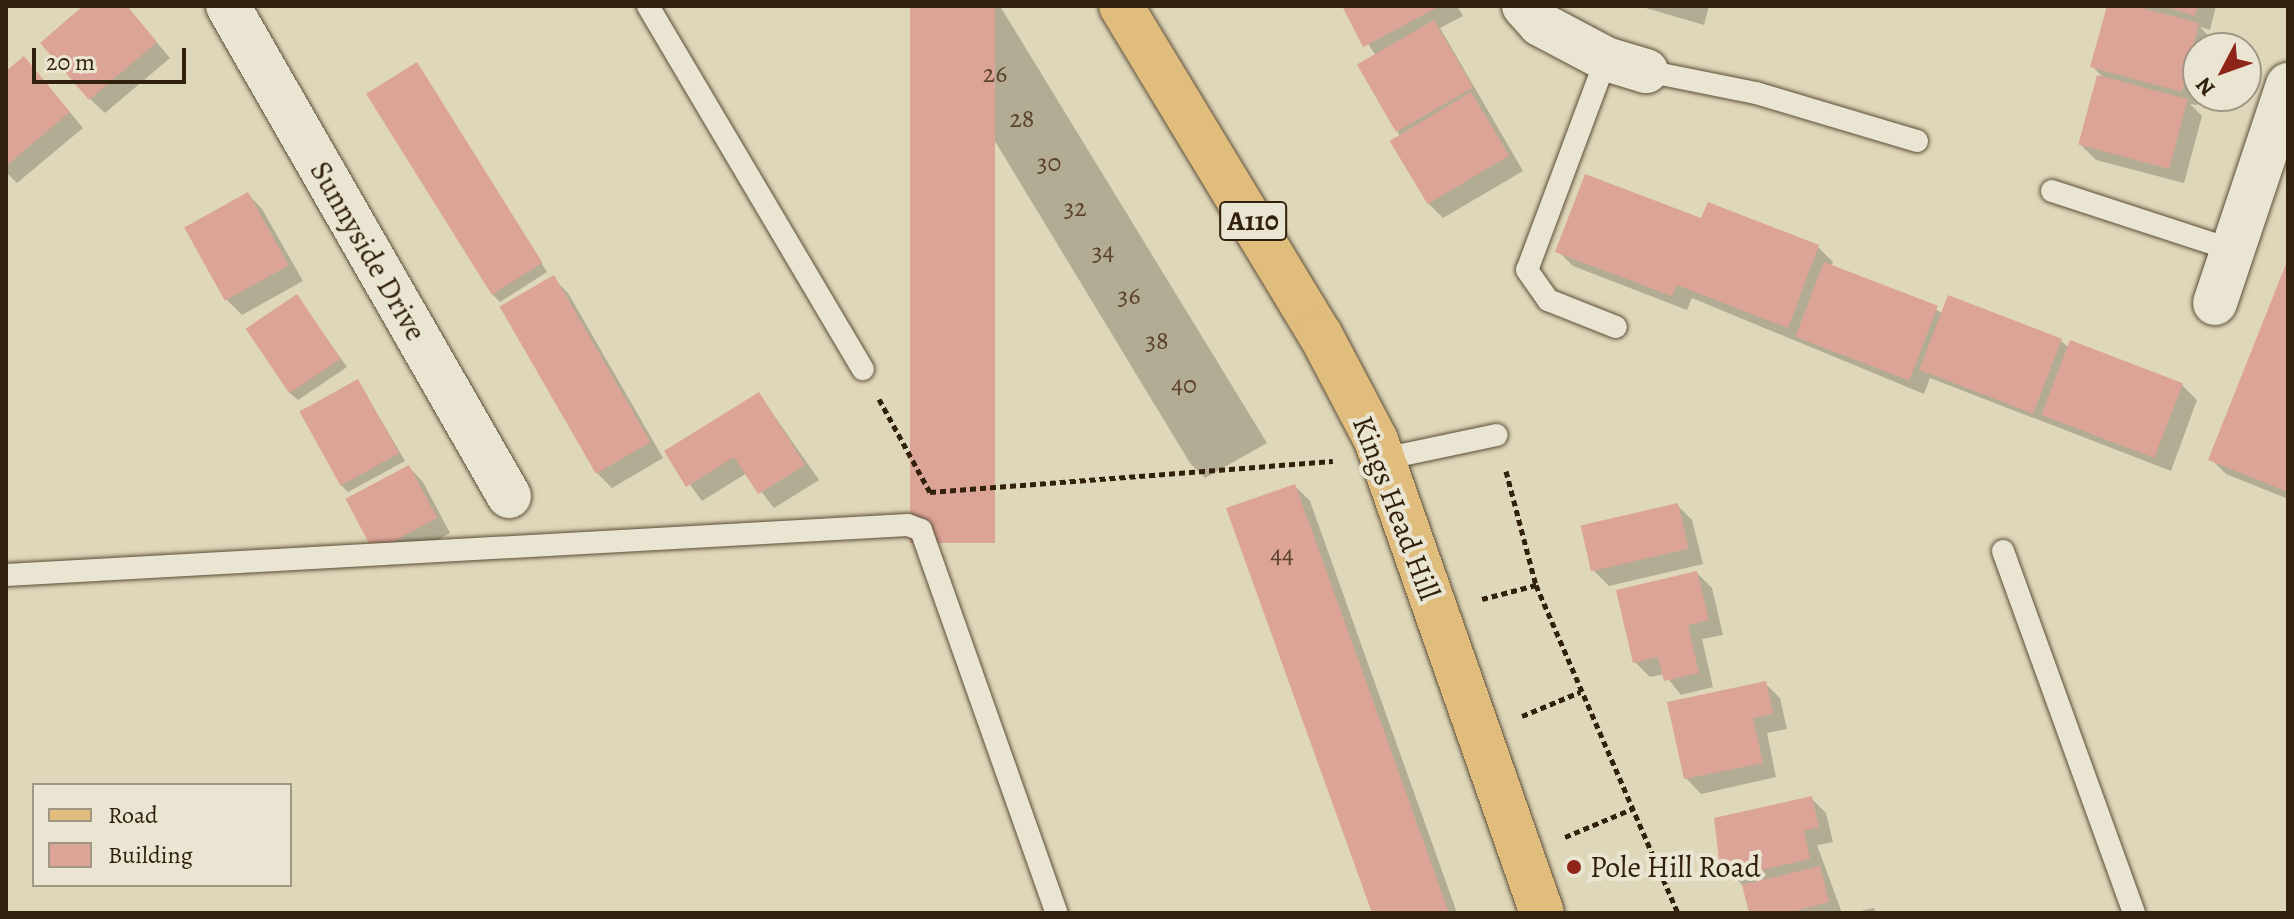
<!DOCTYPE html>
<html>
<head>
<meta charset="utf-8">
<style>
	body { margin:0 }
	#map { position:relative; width:2294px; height:919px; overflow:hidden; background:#dfd7ba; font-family:Alegreya,serif }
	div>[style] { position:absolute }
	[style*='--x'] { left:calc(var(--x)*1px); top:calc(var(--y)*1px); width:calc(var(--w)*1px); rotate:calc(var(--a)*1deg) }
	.shadow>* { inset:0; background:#0003 }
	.building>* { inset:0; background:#dca496; transform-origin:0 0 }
	.path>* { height:5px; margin-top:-2.5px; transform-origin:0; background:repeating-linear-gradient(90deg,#31200c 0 6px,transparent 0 10px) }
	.roads { filter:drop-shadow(0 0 2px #5c4e38) drop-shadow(0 0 2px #5c4e38) }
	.service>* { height:22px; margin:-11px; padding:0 11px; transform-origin:11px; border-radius:11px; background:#eae5d2 }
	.minor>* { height:44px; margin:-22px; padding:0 22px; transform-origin:22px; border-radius:22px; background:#eae5d2 }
	.primary>* { height:44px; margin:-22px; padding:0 22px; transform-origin:22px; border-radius:22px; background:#e0bc7d }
	.dots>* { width:22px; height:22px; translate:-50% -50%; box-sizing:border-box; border:4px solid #eae5d2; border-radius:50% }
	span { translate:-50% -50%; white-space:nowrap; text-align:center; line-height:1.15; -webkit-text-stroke:8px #eae5d2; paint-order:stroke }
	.number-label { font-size:26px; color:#5c412e }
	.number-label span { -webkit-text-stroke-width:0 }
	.shield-label span { padding:2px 6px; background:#eae5d2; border:2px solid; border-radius:6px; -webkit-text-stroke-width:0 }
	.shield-label { font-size:28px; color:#31200c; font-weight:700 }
	.street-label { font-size:30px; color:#31200c }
	.poi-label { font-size:30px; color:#31200c }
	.left { translate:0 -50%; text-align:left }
	.frame { position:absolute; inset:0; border:8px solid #31200c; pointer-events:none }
	.legend { position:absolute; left:32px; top:783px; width:260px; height:104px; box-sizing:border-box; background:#eae5d2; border:2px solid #a09683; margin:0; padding:10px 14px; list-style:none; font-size:24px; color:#31200c }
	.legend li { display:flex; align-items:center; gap:16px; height:40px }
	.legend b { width:40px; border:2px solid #a09683 }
	.north { position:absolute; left:2182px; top:32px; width:80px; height:80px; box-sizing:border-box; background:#eae5d2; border:2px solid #a09683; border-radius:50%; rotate:229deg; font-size:22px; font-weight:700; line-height:32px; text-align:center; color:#31200c }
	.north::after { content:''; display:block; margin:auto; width:28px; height:36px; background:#8f2418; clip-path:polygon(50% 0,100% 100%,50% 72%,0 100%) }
	.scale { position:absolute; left:32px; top:48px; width:154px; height:36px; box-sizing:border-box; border:4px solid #31200c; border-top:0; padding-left:10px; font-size:24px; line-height:28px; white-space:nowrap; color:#31200c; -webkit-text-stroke:6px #eae5d2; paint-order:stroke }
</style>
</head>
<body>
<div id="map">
	<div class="shadow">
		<div style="clip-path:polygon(86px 6px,126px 6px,170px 58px,105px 113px,90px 99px)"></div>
		<div style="clip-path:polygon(913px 6px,1000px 6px,1267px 443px,1205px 478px,1190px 463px)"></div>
		<div style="clip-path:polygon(1344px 6px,1457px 6px,1463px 16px,1440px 28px,1523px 171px,1443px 218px,1428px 203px,1397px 130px,1376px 56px)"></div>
		<div style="clip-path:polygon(1639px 6px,1709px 6px,1704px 25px)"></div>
		<div style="clip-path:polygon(2109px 6px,2216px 6px,2210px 30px,2200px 27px,2213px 40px,2211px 48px,2198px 48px,2199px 96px,2197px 105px,2190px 104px,2202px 116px,2184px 183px,2096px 160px,2081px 145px,2105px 79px,2093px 67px)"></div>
		<div style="clip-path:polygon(416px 64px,547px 272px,500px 302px,492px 294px)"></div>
		<div style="clip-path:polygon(6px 74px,38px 74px,83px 128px,17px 183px,6px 172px)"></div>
		<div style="clip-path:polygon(248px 194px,262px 209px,303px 281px,242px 315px,227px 300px,186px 228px)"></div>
		<div style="clip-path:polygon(1702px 221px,1818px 247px,1833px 262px,1831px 267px,1943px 313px,2060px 340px,2069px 348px,2182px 385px,2197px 400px,2171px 471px,1930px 378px,1924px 394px,1692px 298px,1687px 310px,1573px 266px,1558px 251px)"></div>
		<div style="clip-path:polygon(2288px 265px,2288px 499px,2226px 474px,2211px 459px)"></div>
		<div style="clip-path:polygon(553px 278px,568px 293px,663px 458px,612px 488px,597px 473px)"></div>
		<div style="clip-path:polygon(297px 297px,347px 367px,298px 400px,290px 393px)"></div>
		<div style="clip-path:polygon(358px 381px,405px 461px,348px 492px,340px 484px)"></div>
		<div style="clip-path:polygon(759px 394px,819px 480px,774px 508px,747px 473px,702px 501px,666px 452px)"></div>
		<div style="clip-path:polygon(409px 467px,423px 482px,450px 533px,391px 565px,376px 550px)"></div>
		<div style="clip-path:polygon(1295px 486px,1310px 501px,1457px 913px,1374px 913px)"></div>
		<div style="clip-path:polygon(1677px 505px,1692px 520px,1703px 564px,1609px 586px,1594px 571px)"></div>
		<div style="clip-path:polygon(1697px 573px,1712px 588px,1723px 635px,1702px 639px,1713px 687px,1681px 695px,1664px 674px,1650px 677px,1635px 662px)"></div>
		<div style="clip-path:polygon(1765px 683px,1780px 698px,1787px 729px,1767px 733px,1776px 777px,1701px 794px,1686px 778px)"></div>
		<div style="clip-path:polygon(1811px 798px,1826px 813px,1833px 842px,1817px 845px,1842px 913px,1751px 913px,1745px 889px,1721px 859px)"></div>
		<div style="clip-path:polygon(1873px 908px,1878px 913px,1852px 913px)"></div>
	</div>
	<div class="building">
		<div style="clip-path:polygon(83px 6px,127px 6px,157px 42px,89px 100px,40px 43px)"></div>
		<div style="left:910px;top:6px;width:85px;height:537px"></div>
		<div style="clip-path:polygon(1342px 6px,1440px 6px,1363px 47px)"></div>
		<div style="clip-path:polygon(2107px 6px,2133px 6px,2199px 23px,2182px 92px,2090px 67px)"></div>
		<div style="clip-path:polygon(2164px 6px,2198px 6px,2195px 16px)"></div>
		<div style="left:1434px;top:20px;width:78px;height:89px;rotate:60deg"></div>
		<div style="clip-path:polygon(24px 56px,70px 112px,6px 166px,6px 71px)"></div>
		<div style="left:417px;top:62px;width:237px;height:60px;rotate:58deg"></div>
		<div style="left:2097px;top:75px;width:94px;height:72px;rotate:15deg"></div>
		<div style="left:1471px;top:92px;width:74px;height:95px;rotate:59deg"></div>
		<div style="clip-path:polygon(1585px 174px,1701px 218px,1708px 202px,1819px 245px,1788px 328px,1677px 285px,1672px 296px,1555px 252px)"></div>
		<div style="left:248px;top:192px;width:84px;height:73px;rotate:61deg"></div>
		<div style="clip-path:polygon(2288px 259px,2288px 492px,2208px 460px)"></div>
		<div style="left:1824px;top:262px;width:122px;height:80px;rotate:21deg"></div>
		<div style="left:554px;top:275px;width:193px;height:63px;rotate:60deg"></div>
		<div style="left:297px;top:294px;width:78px;height:62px;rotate:56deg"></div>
		<div style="left:1948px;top:295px;width:122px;height:80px;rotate:21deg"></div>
		<div style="left:2070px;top:340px;width:121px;height:80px;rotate:21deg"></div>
		<div style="left:358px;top:379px;width:85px;height:67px;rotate:61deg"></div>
		<div style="clip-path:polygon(759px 392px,805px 465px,758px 494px,734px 457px,686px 487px,664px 451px)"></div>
		<div style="left:409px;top:465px;width:60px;height:72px;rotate:62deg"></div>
		<div style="clip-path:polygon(1295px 484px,1390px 748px,1449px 913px,1372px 913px,1226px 508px)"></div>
		<div style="left:1678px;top:503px;width:47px;height:100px;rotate:77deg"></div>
		<div style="clip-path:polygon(1697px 571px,1709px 620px,1688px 625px,1699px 673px,1664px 681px,1658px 657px,1633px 663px,1616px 590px)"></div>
		<div style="clip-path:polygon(1766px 681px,1773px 714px,1753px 718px,1763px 763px,1684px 779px,1667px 702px)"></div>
		<div style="clip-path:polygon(1812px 796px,1819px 827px,1804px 831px,1810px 859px,1730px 877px,1726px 859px,1719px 860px,1714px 818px)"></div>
		<div style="clip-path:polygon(1820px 866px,1829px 902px,1788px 913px,1749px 913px,1742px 885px)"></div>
	</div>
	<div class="path">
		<div style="--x:879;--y:399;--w:106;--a:61.3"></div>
		<div style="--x:930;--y:492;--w:404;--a:-4.4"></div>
		<div style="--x:1506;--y:471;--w:118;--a:75.3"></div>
		<div style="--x:1536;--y:585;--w:357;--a:66.6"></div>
		<div style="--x:1482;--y:599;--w:56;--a:-14.5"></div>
		<div style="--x:1522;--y:716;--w:63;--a:-22.5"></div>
		<div style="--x:1565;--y:837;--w:75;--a:-22.8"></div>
	</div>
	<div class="roads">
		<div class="service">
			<div style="--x:648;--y:6;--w:422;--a:59.4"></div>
			<div style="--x:1606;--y:59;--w:225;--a:110.5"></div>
			<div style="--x:1527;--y:270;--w:37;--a:55"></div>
			<div style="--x:1548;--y:300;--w:73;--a:21.7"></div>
			<div style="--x:1646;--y:71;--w:112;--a:11.3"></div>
			<div style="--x:1756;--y:93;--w:168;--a:16.6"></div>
			<div style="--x:2052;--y:191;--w:189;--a:18.1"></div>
			<div style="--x:1383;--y:459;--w:116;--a:-11.9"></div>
			<div style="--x:2003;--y:551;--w:385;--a:70.1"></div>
			<div style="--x:6;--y:575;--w:903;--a:-3.17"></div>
			<div style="--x:908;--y:525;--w:14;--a:21"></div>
			<div style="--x:921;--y:530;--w:406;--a:70.5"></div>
		</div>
		<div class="minor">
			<div style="--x:228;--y:6;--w:565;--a:60.17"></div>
			<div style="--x:1524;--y:6;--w:24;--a:48"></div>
			<div style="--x:1540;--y:24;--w:75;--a:27.9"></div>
			<div style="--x:1606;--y:59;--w:42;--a:16.7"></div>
			<div style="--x:2215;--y:303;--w:230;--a:-71.5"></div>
		</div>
		<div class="primary">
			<div style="--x:1121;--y:6;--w:384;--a:58.8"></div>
			<div style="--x:1320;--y:334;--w:120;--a:62.2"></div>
			<div style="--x:1376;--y:440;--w:501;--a:70.66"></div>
		</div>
	</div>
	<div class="dots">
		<div style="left:1574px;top:867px;background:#8f2418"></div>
	</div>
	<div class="number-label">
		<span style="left:995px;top:74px">26</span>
		<span style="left:1022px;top:119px">28</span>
		<span style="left:1049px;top:163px">30</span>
		<span style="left:1075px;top:208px">32</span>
		<span style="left:1103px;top:252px">34</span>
		<span style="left:1129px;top:296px">36</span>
		<span style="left:1157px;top:341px">38</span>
		<span style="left:1184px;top:385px">40</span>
		<span style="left:1282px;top:555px">44</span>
	</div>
	<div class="shield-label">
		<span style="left:1253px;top:221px">A110</span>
	</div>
	<div class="street-label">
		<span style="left:368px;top:251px;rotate:60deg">Sunnyside Drive</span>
		<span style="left:1396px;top:508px;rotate:69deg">Kings Head Hill</span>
	</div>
	<div class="poi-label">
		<span class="left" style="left:1590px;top:867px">Pole Hill Road</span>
	</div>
	<div class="frame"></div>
	<ul class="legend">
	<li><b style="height:10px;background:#e0bc7d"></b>Road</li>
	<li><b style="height:22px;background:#dca496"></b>Building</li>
	</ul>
	<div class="north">N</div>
	<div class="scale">20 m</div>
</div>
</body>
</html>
